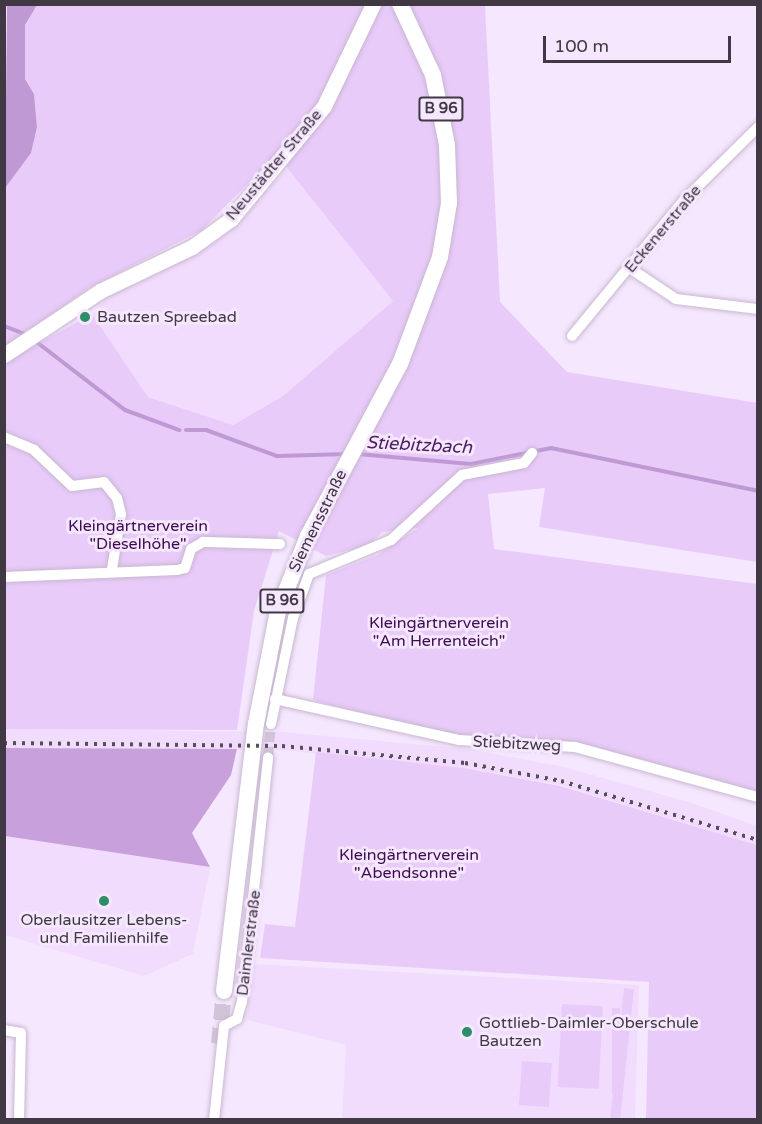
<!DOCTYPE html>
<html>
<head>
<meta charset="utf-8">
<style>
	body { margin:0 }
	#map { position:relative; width:762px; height:1124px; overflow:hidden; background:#f5e7fd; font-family:"Varela Round",sans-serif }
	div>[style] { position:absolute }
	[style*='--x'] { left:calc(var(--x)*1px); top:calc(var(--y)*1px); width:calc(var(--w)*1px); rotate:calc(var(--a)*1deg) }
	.built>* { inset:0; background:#f2dcfe }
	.green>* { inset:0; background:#e9cbfa; transform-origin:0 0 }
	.forest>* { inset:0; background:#c8a1dc }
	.water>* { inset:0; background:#bf99d3 }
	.stream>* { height:4px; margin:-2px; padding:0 2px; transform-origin:2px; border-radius:2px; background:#bf99d3 }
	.street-tunnel>* { height:10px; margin-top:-5px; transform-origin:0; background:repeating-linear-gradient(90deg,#d1c4d8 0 10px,transparent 0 15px) }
	.primary-tunnel>* { height:16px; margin-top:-8px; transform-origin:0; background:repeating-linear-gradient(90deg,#d1c4d8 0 16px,transparent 0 24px) }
	.roads { filter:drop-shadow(0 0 2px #c8b7d1) drop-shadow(0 0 2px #c8b7d1) }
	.street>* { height:10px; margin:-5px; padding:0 5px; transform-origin:5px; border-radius:5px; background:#fff }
	.secondary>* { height:15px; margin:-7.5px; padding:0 7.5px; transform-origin:7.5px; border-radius:7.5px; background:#fff }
	.primary>* { height:16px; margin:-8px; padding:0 8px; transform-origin:8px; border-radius:8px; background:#fff }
	.rail>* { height:4px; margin-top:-2px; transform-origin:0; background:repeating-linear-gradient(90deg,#564e5a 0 3px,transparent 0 9px) }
	.dots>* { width:16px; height:16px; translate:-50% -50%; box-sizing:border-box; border:3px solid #f5e7fd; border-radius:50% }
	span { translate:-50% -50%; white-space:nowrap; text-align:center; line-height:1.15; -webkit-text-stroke:6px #f5e7fd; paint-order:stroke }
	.shield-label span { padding:2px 4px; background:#f5e7fd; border:2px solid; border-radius:4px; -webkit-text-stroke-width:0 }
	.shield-label { font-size:15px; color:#403944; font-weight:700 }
	.street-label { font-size:16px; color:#403944 }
	.poi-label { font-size:16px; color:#403944 }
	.left { translate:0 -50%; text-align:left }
	.park-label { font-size:16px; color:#3e0b52 }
	.water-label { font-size:18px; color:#4d1d62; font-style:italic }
	.frame { position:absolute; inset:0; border:6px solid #403944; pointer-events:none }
	.scale { position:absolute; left:543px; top:36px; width:188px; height:27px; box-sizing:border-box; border:3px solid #403944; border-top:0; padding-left:8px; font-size:18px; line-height:21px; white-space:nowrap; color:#403944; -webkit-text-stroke:4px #f5e7fd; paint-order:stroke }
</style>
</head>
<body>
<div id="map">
	<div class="built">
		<div style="clip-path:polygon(288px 169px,393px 301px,283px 396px,233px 425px,148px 397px,92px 314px,115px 290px,211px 243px)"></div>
		<div style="clip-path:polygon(5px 729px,283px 732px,468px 749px,564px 767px,692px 803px,757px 826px,757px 845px,560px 785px,464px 768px,281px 750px,5px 748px)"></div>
		<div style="clip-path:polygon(4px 836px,210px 867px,193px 954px,144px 976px,5px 935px)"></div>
		<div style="clip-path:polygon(253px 964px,639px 985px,635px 1119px,342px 1119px,346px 1045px,247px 1020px)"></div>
	</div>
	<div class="green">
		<div style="clip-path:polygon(37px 5px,485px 5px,500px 302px,567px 372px,758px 403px,757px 562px,539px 527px,545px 488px,488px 494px,494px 549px,757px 584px,757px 794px,630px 758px,428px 731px,313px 700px,326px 575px,377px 555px,418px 528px,382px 532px,369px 545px,326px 556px,279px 531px,254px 611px,237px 730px,5px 729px,5px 362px,92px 314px,148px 397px,233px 425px,283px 396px,393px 301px,288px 169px,280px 151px,202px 230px,89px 288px,5px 348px,4px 188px,31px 153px,37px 127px,34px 94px,25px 79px,25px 25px)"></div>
		<div style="clip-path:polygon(316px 752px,464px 768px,560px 786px,757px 845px,757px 1119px,646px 1119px,649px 982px,260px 958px,265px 924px,295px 927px)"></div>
		<div style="left:624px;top:988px;width:10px;height:131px;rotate:6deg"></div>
		<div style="left:562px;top:1004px;width:41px;height:83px;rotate:3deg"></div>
		<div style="left:612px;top:1008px;width:8px;height:86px"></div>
		<div style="left:522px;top:1061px;width:30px;height:44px;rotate:4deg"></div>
	</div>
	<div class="forest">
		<div style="clip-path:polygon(4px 748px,237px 749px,231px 775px,192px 833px,210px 867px,5px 836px)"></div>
	</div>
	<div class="water">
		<div style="clip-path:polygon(7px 5px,37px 5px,25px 25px,25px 79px,34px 94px,37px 127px,31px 153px,5px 188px)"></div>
	</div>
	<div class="stream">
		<div style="--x:4;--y:326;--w:26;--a:21"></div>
		<div style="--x:34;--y:340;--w:115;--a:37.6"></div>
		<div style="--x:125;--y:410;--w:58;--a:20.3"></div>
		<div style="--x:186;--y:430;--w:20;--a:0"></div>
		<div style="--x:206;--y:430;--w:76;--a:20.1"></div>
		<div style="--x:277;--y:456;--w:70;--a:-1.6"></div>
		<div style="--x:358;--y:454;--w:113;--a:5.1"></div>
		<div style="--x:471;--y:464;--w:82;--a:-11.3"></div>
		<div style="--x:551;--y:448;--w:211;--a:11.7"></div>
	</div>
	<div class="street-tunnel">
		<div style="--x:268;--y:757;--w:33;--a:-85"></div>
	</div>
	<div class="primary-tunnel">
		<div style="--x:219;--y:1044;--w:53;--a:-84.6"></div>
	</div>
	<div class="roads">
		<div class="street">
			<div style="--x:631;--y:269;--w:54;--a:33.7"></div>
			<div style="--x:676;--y:299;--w:83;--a:7"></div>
			<div style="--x:572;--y:336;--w:176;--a:-50.5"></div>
			<div style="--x:684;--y:200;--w:104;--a:-44.6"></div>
			<div style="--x:4;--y:437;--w:33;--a:23"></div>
			<div style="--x:34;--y:450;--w:52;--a:43.5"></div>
			<div style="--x:72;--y:486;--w:32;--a:-7"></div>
			<div style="--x:104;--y:482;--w:21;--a:51"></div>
			<div style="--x:117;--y:498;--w:16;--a:76"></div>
			<div style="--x:121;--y:514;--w:56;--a:99.3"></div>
			<div style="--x:4;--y:577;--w:173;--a:-2.3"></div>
			<div style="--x:177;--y:570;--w:8;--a:-14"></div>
			<div style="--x:185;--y:568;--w:20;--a:-72"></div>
			<div style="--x:191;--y:549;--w:14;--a:-30"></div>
			<div style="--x:203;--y:542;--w:77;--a:1.5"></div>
			<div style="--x:275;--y:699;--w:189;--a:12.6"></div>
			<div style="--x:459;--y:740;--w:116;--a:3.5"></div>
			<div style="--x:575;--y:747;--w:190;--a:15.3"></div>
			<div style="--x:271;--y:724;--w:108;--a:-78.3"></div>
			<div style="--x:293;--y:618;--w:47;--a:-70"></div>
			<div style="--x:309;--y:574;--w:89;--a:-22.5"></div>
			<div style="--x:391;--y:540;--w:96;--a:-42.5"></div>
			<div style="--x:462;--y:475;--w:63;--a:-11"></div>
			<div style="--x:524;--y:463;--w:13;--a:-51"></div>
			<div style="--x:4;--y:1030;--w:17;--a:10"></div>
			<div style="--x:21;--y:1033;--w:87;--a:91.3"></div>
			<div style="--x:214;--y:1120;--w:95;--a:-83.9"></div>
			<div style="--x:224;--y:1026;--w:15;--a:-28"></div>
			<div style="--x:237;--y:1019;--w:18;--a:-74"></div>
			<div style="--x:242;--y:1002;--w:246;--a:-83.9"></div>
		</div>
		<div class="secondary">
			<div style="--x:4;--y:355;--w:115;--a:-33.7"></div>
			<div style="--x:100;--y:291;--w:102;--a:-25.6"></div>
			<div style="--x:192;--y:247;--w:48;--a:-35.7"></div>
			<div style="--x:231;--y:219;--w:146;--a:-50.5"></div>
			<div style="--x:324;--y:106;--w:113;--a:-64.3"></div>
		</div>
		<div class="primary">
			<div style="--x:224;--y:991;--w:269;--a:-83.2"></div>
			<div style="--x:256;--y:724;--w:115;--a:-79"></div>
			<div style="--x:278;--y:611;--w:81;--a:-68.2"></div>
			<div style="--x:308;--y:536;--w:195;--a:-61.9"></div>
			<div style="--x:400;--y:364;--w:114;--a:-69.5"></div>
			<div style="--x:440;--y:257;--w:55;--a:-80.5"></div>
			<div style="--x:449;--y:203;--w:58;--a:-92"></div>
			<div style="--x:447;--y:145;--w:71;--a:-101.3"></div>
			<div style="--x:433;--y:75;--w:78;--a:-114.9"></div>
		</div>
	</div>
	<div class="rail">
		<div style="--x:4;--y:743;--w:278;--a:0.6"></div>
		<div style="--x:282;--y:746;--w:184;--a:5.3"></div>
		<div style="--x:465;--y:763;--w:98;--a:10.6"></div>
		<div style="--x:561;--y:781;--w:206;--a:16.7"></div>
	</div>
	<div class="dots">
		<div style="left:85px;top:317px;background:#2c8d66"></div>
		<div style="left:104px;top:901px;background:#2c8d66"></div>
		<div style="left:467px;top:1032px;background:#2c8d66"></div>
	</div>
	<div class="shield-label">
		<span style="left:441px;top:109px">B 96</span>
		<span style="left:282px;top:601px">B 96</span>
	</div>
	<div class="street-label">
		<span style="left:274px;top:165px;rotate:-50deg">Neustädter Straße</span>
		<span style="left:663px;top:229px;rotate:-50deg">Eckenerstraße</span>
		<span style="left:318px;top:521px;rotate:-64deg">Siemensstraße</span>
		<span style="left:517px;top:744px;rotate:3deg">Stiebitzweg</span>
		<span style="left:249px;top:943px;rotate:-83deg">Daimlerstraße</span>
	</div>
	<div class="poi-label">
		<span class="left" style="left:97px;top:317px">Bautzen Spreebad</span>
		<span style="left:104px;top:929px">Oberlausitzer Lebens-<br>und Familienhilfe</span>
		<span class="left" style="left:479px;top:1032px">Gottlieb-Daimler-Oberschule<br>Bautzen</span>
	</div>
	<div class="park-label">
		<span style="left:138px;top:535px">Kleingärtnerverein<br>"Dieselhöhe"</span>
		<span style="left:439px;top:632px">Kleingärtnerverein<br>"Am Herrenteich"</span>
		<span style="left:409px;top:864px">Kleingärtnerverein<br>"Abendsonne"</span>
	</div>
	<div class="water-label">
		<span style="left:419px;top:445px;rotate:3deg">Stiebitzbach</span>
	</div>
	<div class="frame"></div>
	<div class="scale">100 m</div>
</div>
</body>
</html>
